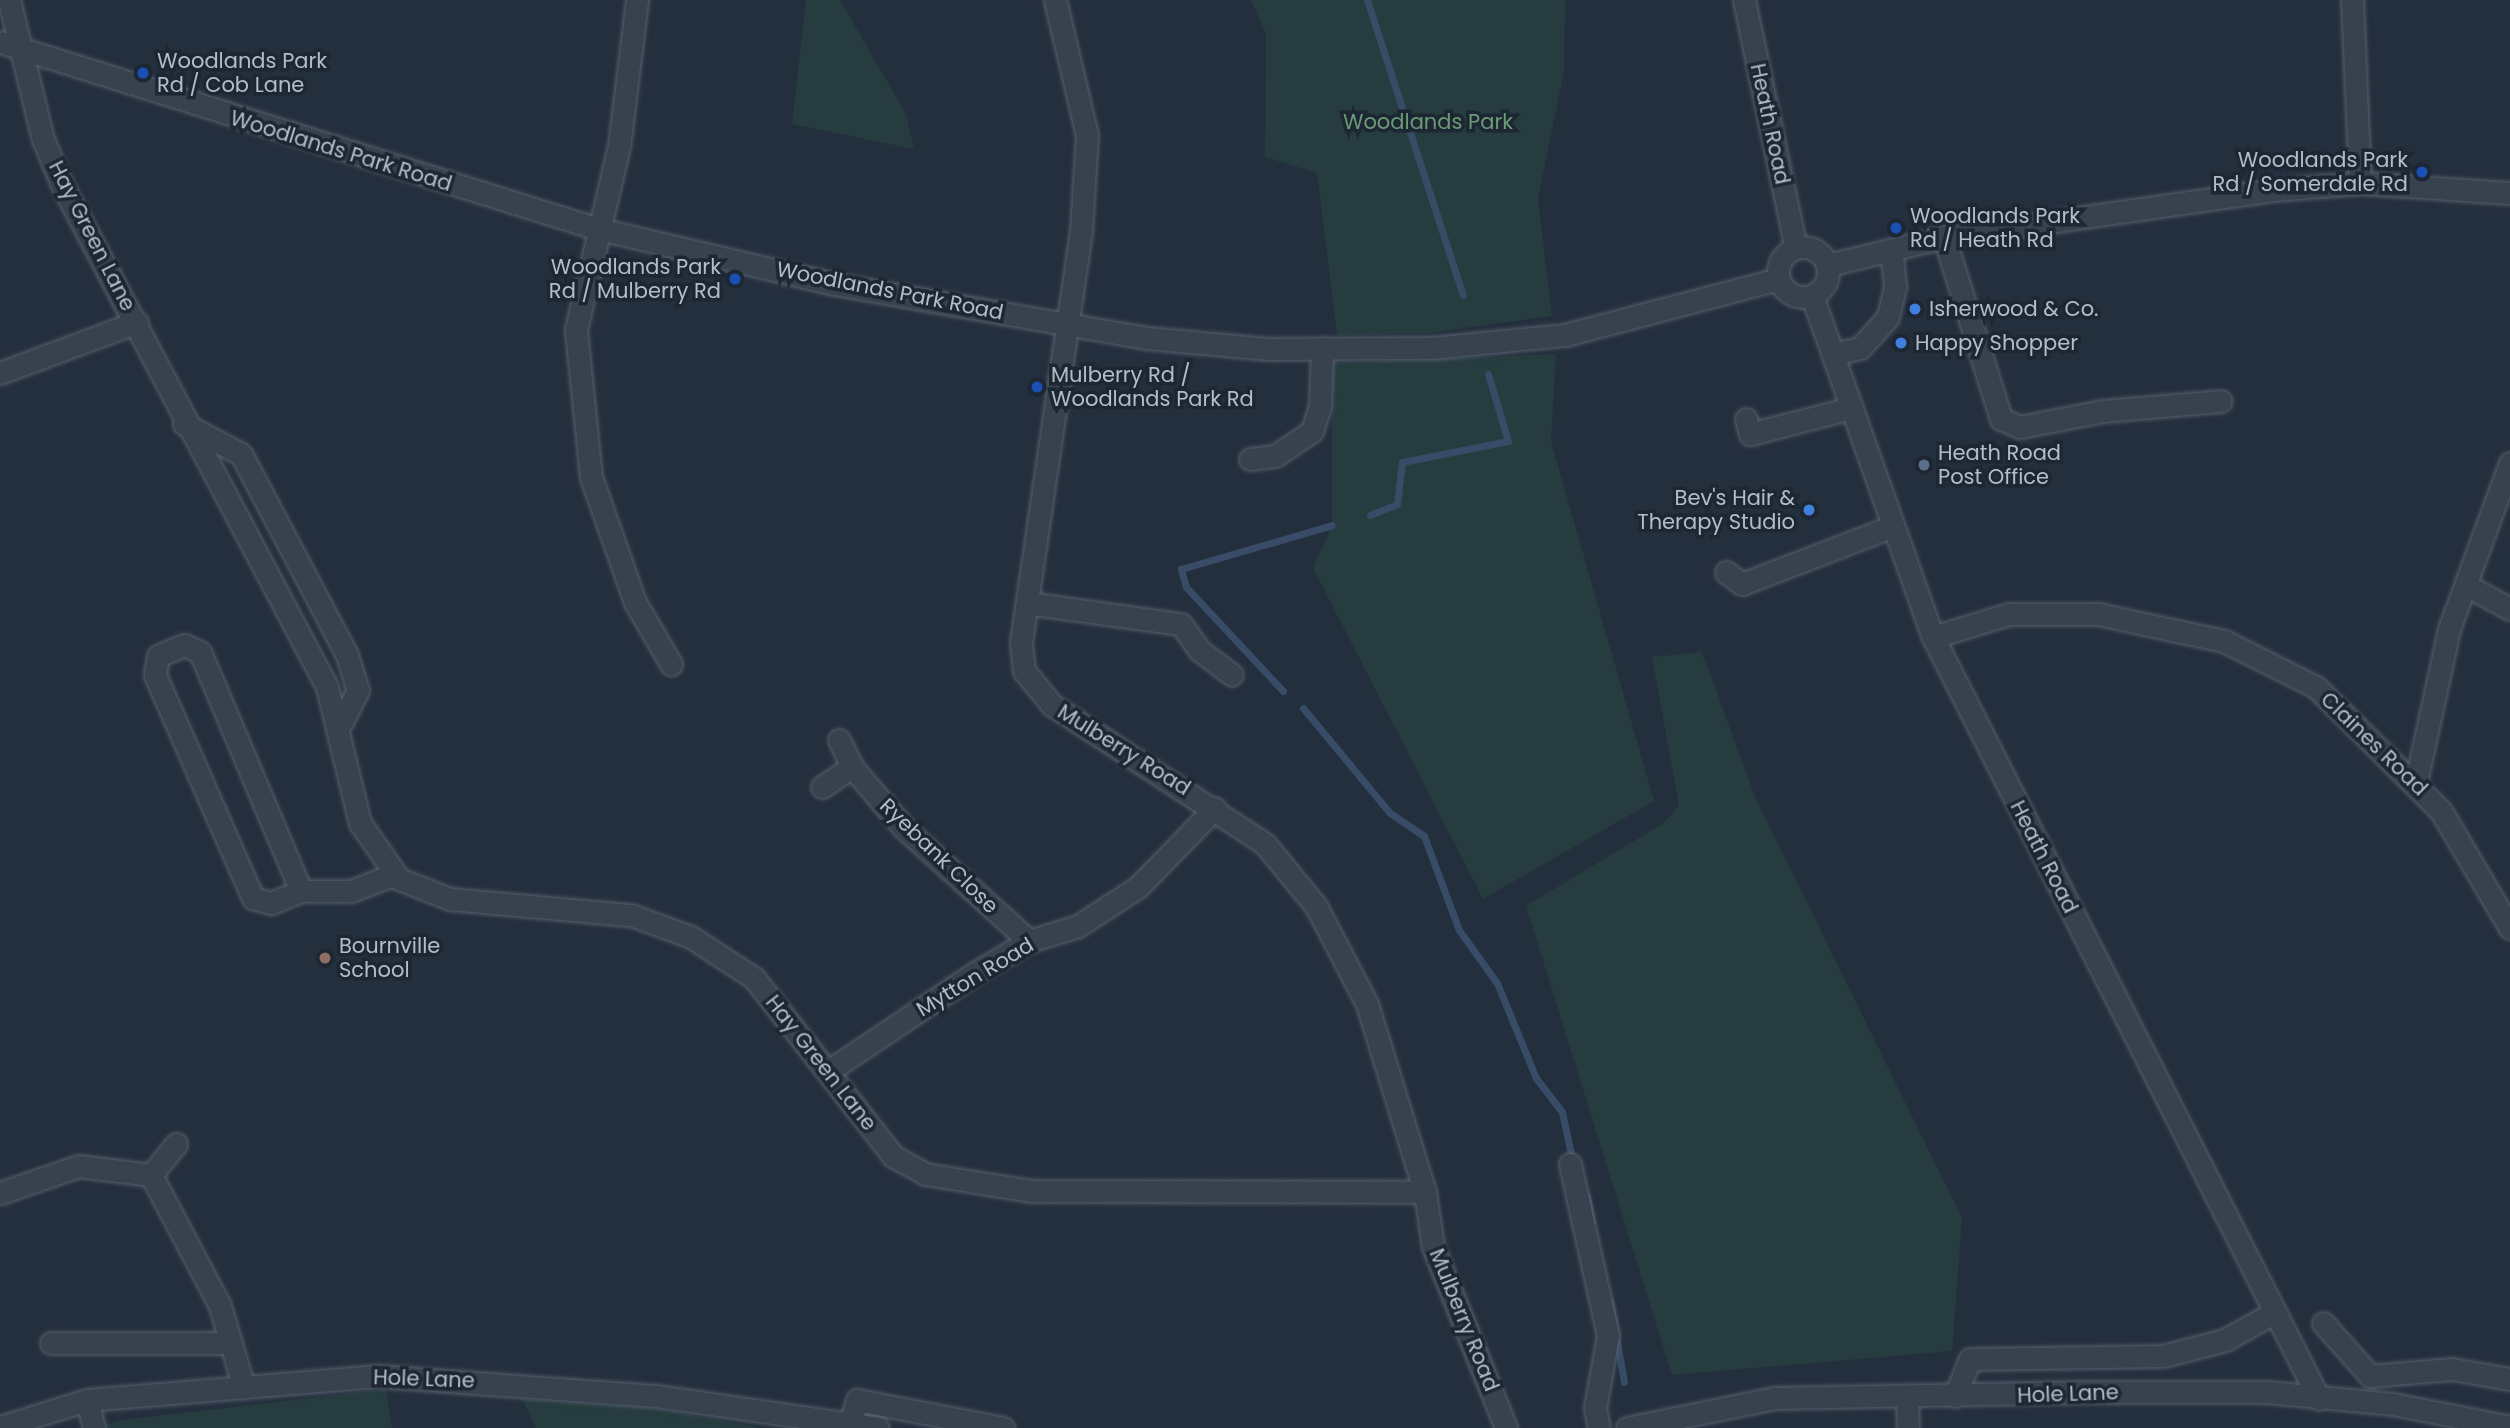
<!DOCTYPE html>
<html>
<head>
<meta charset="utf-8">
<style>
	body { margin:0 }
	#map { position:relative; width:2510px; height:1428px; overflow:hidden; background:#242f3e; font-family:Poppins,sans-serif }
	div>[style] { position:absolute }
	[style*='--x'] { left:calc(var(--x)*1px); top:calc(var(--y)*1px); width:calc(var(--w)*1px); rotate:calc(var(--a)*1deg) }
	.green>* { inset:0; background:#263c3f }
	.stream>* { height:7px; margin:-3.5px; padding:0 3.5px; transform-origin:3.5px; border-radius:3.5px; background:#394c67 }
	.roads { filter:drop-shadow(0 0 2px #565f6c) drop-shadow(0 0 2px #565f6c) }
	.minor>* { height:21px; margin:-10.5px; padding:0 10.5px; transform-origin:10.5px; border-radius:10.5px; background:#38414e }
	.minor>.ring { margin:-10.5px; padding:0; box-sizing:content-box; background:none; border:21px solid #38414e; border-radius:50% }
	.dots>* { width:19px; height:19px; translate:-50% -50%; box-sizing:border-box; border:4px solid #1d2633; border-radius:50% }
	span { translate:-50% -50%; white-space:nowrap; text-align:center; line-height:1.15; -webkit-text-stroke:7px #1d2633; paint-order:stroke }
	.poi-label { font-size:21px; color:#b4bcc9 }
	.left { translate:0 -50%; text-align:left }
	.right { translate:-100% -50%; text-align:right }
	.park-label { font-size:21px; color:#6b9a76 }
	.street-label { font-size:21px; color:#b4bcc9 }
</style>
</head>
<body>
<div id="map">
	<div class="green">
		<div style="clip-path:polygon(806px 0,840px 0,906px 114px,914px 149px,792px 124px)"></div>
		<div style="clip-path:polygon(1251px 0,1565px 0,1564px 71px,1538px 199px,1552px 316px,1428px 333px,1337px 335px,1317px 173px,1265px 157px,1266px 35px)"></div>
		<div style="clip-path:polygon(1556px 354px,1551px 441px,1654px 801px,1483px 899px,1313px 568px,1332px 525px,1332px 363px)"></div>
		<div style="clip-path:polygon(1702px 652px,1756px 799px,1962px 1218px,1952px 1351px,1672px 1375px,1526px 906px,1664px 823px,1679px 805px,1652px 657px)"></div>
		<div style="clip-path:polygon(386px 1389px,392px 1428px,91px 1428px,122px 1420px)"></div>
		<div style="clip-path:polygon(522px 1399px,653px 1408px,761px 1428px,536px 1428px)"></div>
	</div>
	<div class="stream">
		<div style="--x:1367;--y:0;--w:310;--a:72"></div>
		<div style="--x:1370;--y:515;--w:29;--a:-22"></div>
		<div style="--x:1397;--y:504;--w:42;--a:-83.2"></div>
		<div style="--x:1402;--y:462;--w:108;--a:-11.2"></div>
		<div style="--x:1508;--y:441;--w:70;--a:-106.6"></div>
		<div style="--x:1283;--y:691;--w:142;--a:-133"></div>
		<div style="--x:1186;--y:587;--w:19;--a:-106"></div>
		<div style="--x:1181;--y:569;--w:157;--a:-16.2"></div>
		<div style="--x:1303;--y:708;--w:136;--a:50.4"></div>
		<div style="--x:1390;--y:813;--w:41;--a:34.1"></div>
		<div style="--x:1424;--y:836;--w:100;--a:69.6"></div>
		<div style="--x:1459;--y:930;--w:65;--a:54.4"></div>
		<div style="--x:1497;--y:983;--w:103;--a:67.7"></div>
		<div style="--x:1536;--y:1078;--w:43;--a:52.6"></div>
		<div style="--x:1562;--y:1112;--w:48;--a:78"></div>
		<div style="--x:1587;--y:1196;--w:26;--a:79"></div>
		<div style="--x:1610;--y:1301;--w:82;--a:80.2"></div>
	</div>
	<div class="roads">
		<div class="minor">
			<div style="--x:9;--y:0;--w:143;--a:76.3"></div>
			<div style="--x:43;--y:139;--w:50;--a:67.6"></div>
			<div style="--x:62;--y:185;--w:568;--a:62.17"></div>
			<div style="--x:327;--y:687;--w:140;--a:76.4"></div>
			<div style="--x:360;--y:823;--w:68;--a:55.1"></div>
			<div style="--x:399;--y:879;--w:55;--a:21.4"></div>
			<div style="--x:450;--y:899;--w:182;--a:5.1"></div>
			<div style="--x:631;--y:915;--w:64;--a:20.1"></div>
			<div style="--x:691;--y:937;--w:75;--a:33.1"></div>
			<div style="--x:754;--y:978;--w:226;--a:52"></div>
			<div style="--x:893;--y:1156;--w:37;--a:29"></div>
			<div style="--x:925;--y:1174;--w:107;--a:9.1"></div>
			<div style="--x:1031;--y:1191;--w:394;--a:0.1"></div>
			<div style="--x:637;--y:0;--w:147;--a:97"></div>
			<div style="--x:619;--y:146;--w:189;--a:103.2"></div>
			<div style="--x:576;--y:330;--w:148;--a:84.2"></div>
			<div style="--x:591;--y:477;--w:133;--a:70.6"></div>
			<div style="--x:635;--y:602;--w:72;--a:59.9"></div>
			<div style="--x:1055;--y:0;--w:139;--a:76.7"></div>
			<div style="--x:1087;--y:135;--w:96;--a:93.6"></div>
			<div style="--x:1081;--y:231;--w:416;--a:98.3"></div>
			<div style="--x:1021;--y:643;--w:28;--a:84"></div>
			<div style="--x:1024;--y:671;--w:44;--a:50.5"></div>
			<div style="--x:1052;--y:705;--w:254;--a:33.1"></div>
			<div style="--x:1265;--y:844;--w:80;--a:50.6"></div>
			<div style="--x:1316;--y:906;--w:110;--a:62.5"></div>
			<div style="--x:1367;--y:1004;--w:197;--a:72.9"></div>
			<div style="--x:1425;--y:1192;--w:56;--a:81.7"></div>
			<div style="--x:1433;--y:1247;--w:195;--a:68"></div>
			<div style="--x:1744;--y:0;--w:253;--a:78.2"></div>
			<div style="--x:2352;--y:0;--w:183;--a:87.5"></div>
			<div style="--x:0;--y:42;--w:623;--a:17.36"></div>
			<div style="--x:595;--y:228;--w:245;--a:13.2"></div>
			<div style="--x:834;--y:284;--w:318;--a:9.8"></div>
			<div style="--x:1147;--y:338;--w:122;--a:5.2"></div>
			<div style="--x:1269;--y:349;--w:163;--a:-0.4"></div>
			<div style="--x:1432;--y:348;--w:134;--a:-5.6"></div>
			<div style="--x:1565;--y:335;--w:220;--a:-14.7"></div>
			<div style="--x:1944;--y:237;--w:191;--a:72.6"></div>
			<div style="--x:2001;--y:419;--w:21;--a:23"></div>
			<div style="--x:2020;--y:427;--w:85;--a:-10.9"></div>
			<div style="--x:2103;--y:411;--w:118;--a:-4.8"></div>
			<div class="ring" style="left:1778px;top:247px;width:29px;height:29px"></div>
			<div style="--x:1828;--y:265;--w:119;--a:-13.6"></div>
			<div style="--x:1944;--y:237;--w:332;--a:-8.1"></div>
			<div style="--x:2273;--y:190;--w:87;--a:-4.6"></div>
			<div style="--x:2360;--y:183;--w:150;--a:3.8"></div>
			<div style="--x:1812;--y:296;--w:362;--a:70.5"></div>
			<div style="--x:1933;--y:637;--w:854;--a:63.13"></div>
			<div style="--x:1832;--y:354;--w:29;--a:-12"></div>
			<div style="--x:1860;--y:348;--w:42;--a:-47.9"></div>
			<div style="--x:1888;--y:317;--w:32;--a:-77"></div>
			<div style="--x:1895;--y:286;--w:36;--a:-96"></div>
			<div style="--x:0;--y:373;--w:146;--a:-20.4"></div>
			<div style="--x:1746;--y:419;--w:16;--a:75"></div>
			<div style="--x:1750;--y:434;--w:104;--a:-14.4"></div>
			<div style="--x:184;--y:424;--w:64;--a:27.8"></div>
			<div style="--x:241;--y:454;--w:227;--a:62.2"></div>
			<div style="--x:347;--y:655;--w:37;--a:73"></div>
			<div style="--x:358;--y:690;--w:38;--a:117"></div>
			<div style="--x:1250;--y:459;--w:25;--a:-7"></div>
			<div style="--x:1275;--y:456;--w:45;--a:-34"></div>
			<div style="--x:1312;--y:431;--w:26;--a:-72"></div>
			<div style="--x:1320;--y:406;--w:58;--a:-88"></div>
			<div style="--x:1726;--y:572;--w:20;--a:37"></div>
			<div style="--x:1742;--y:584;--w:162;--a:-21"></div>
			<div style="--x:2466;--y:585;--w:50;--a:28.6"></div>
			<div style="--x:1027;--y:603;--w:155;--a:7.8"></div>
			<div style="--x:1181;--y:624;--w:32;--a:55"></div>
			<div style="--x:1199;--y:650;--w:41;--a:37.1"></div>
			<div style="--x:1933;--y:637;--w:79;--a:-16.8"></div>
			<div style="--x:2009;--y:614;--w:89;--a:0"></div>
			<div style="--x:2098;--y:614;--w:129;--a:12.1"></div>
			<div style="--x:2224;--y:641;--w:103;--a:26.6"></div>
			<div style="--x:2316;--y:687;--w:176;--a:44.8"></div>
			<div style="--x:2441;--y:811;--w:136;--a:59.5"></div>
			<div style="--x:839;--y:740;--w:30;--a:64"></div>
			<div style="--x:2416;--y:782;--w:157;--a:-77.8"></div>
			<div style="--x:2449;--y:629;--w:177;--a:-69.8"></div>
			<div style="--x:822;--y:787;--w:36;--a:-34"></div>
			<div style="--x:852;--y:767;--w:80;--a:49.6"></div>
			<div style="--x:904;--y:828;--w:169;--a:42.1"></div>
			<div style="--x:301;--y:891;--w:259;--a:-112.9"></div>
			<div style="--x:200;--y:652;--w:17;--a:-156"></div>
			<div style="--x:184;--y:645;--w:28;--a:157"></div>
			<div style="--x:158;--y:656;--w:19;--a:99"></div>
			<div style="--x:155;--y:675;--w:244;--a:66.3"></div>
			<div style="--x:253;--y:898;--w:19;--a:16"></div>
			<div style="--x:271;--y:903;--w:32;--a:-22"></div>
			<div style="--x:301;--y:891;--w:50;--a:0"></div>
			<div style="--x:351;--y:891;--w:47;--a:-21.1"></div>
			<div style="--x:830;--y:1070;--w:174;--a:-33.8"></div>
			<div style="--x:975;--y:973;--w:63;--a:-30.7"></div>
			<div style="--x:1029;--y:941;--w:51;--a:-17"></div>
			<div style="--x:1078;--y:926;--w:72;--a:-33"></div>
			<div style="--x:1138;--y:887;--w:110;--a:-45.7"></div>
			<div style="--x:1570;--y:1164;--w:175;--a:77.5"></div>
			<div style="--x:1608;--y:1335;--w:74;--a:100.1"></div>
			<div style="--x:1595;--y:1408;--w:20;--a:79"></div>
			<div style="--x:151;--y:1175;--w:40;--a:-51"></div>
			<div style="--x:0;--y:1193;--w:83;--a:-18.9"></div>
			<div style="--x:79;--y:1166;--w:73;--a:7.1"></div>
			<div style="--x:151;--y:1175;--w:148;--a:62.2"></div>
			<div style="--x:220;--y:1306;--w:85;--a:73.7"></div>
			<div style="--x:2323;--y:1323;--w:71;--a:48.4"></div>
			<div style="--x:2370;--y:1376;--w:82;--a:-4.9"></div>
			<div style="--x:2452;--y:1369;--w:59;--a:9.8"></div>
			<div style="--x:51;--y:1343;--w:180;--a:0"></div>
			<div style="--x:1955;--y:1396;--w:40;--a:-68"></div>
			<div style="--x:1970;--y:1359;--w:193;--a:-0.9"></div>
			<div style="--x:2163;--y:1356;--w:64;--a:-14.5"></div>
			<div style="--x:2225;--y:1340;--w:57;--a:-29.2"></div>
			<div style="--x:1907;--y:1399;--w:29;--a:88"></div>
			<div style="--x:87;--y:1400;--w:29;--a:76"></div>
			<div style="--x:851;--y:1421;--w:22;--a:-74"></div>
			<div style="--x:857;--y:1400;--w:149;--a:10.9"></div>
			<div style="--x:0;--y:1427;--w:91;--a:-17.2"></div>
			<div style="--x:87;--y:1400;--w:292;--a:-4.7"></div>
			<div style="--x:378;--y:1376;--w:279;--a:4.1"></div>
			<div style="--x:656;--y:1396;--w:224;--a:8.2"></div>
			<div style="--x:1627;--y:1428;--w:150;--a:-11.5"></div>
			<div style="--x:1774;--y:1398;--w:323;--a:-1.1"></div>
			<div style="--x:2097;--y:1392;--w:170;--a:0"></div>
			<div style="--x:2267;--y:1392;--w:127;--a:5.4"></div>
			<div style="--x:2393;--y:1404;--w:119;--a:11.1"></div>
		</div>
	</div>
	<div class="dots">
		<div style="left:143px;top:73px;background:#1a4fb4"></div>
		<div style="left:2422px;top:172px;background:#1a4fb4"></div>
		<div style="left:1896px;top:228px;background:#1a4fb4"></div>
		<div style="left:735px;top:279px;background:#1a4fb4"></div>
		<div style="left:1915px;top:309px;background:#3f7fe0"></div>
		<div style="left:1901px;top:343px;background:#3f7fe0"></div>
		<div style="left:1037px;top:387px;background:#1a4fb4"></div>
		<div style="left:1924px;top:465px;background:#5c6f8a"></div>
		<div style="left:1809px;top:510px;background:#3f7fe0"></div>
		<div style="left:325px;top:958px;background:#8d6e63"></div>
	</div>
	<div class="poi-label">
		<span class="left" style="left:157px;top:73px">Woodlands Park<br>Rd / Cob Lane</span>
		<span class="right" style="left:2408px;top:172px">Woodlands Park<br>Rd / Somerdale Rd</span>
		<span class="left" style="left:1910px;top:228px">Woodlands Park<br>Rd / Heath Rd</span>
		<span class="right" style="left:721px;top:279px">Woodlands Park<br>Rd / Mulberry Rd</span>
		<span class="left" style="left:1929px;top:309px">Isherwood &amp; Co.</span>
		<span class="left" style="left:1915px;top:343px">Happy Shopper</span>
		<span class="left" style="left:1051px;top:387px">Mulberry Rd /<br>Woodlands Park Rd</span>
		<span class="left" style="left:1938px;top:465px">Heath Road<br>Post Office</span>
		<span class="right" style="left:1795px;top:510px">Bev's Hair &amp;<br>Therapy Studio</span>
		<span class="left" style="left:339px;top:958px">Bournville<br>School</span>
	</div>
	<div class="park-label">
		<span style="left:1428px;top:122px">Woodlands Park</span>
	</div>
	<div class="street-label">
		<span style="left:1770px;top:124px;rotate:78deg">Heath Road</span>
		<span style="left:341px;top:151px;rotate:17deg">Woodlands Park Road</span>
		<span style="left:92px;top:236px;rotate:63deg">Hay Green Lane</span>
		<span style="left:890px;top:291px;rotate:11deg">Woodlands Park Road</span>
		<span style="left:2374px;top:744px;rotate:44deg">Claines Road</span>
		<span style="left:1124px;top:750px;rotate:32deg">Mulberry Road</span>
		<span style="left:939px;top:856px;rotate:44deg">Ryebank Close</span>
		<span style="left:2044px;top:857px;rotate:63deg">Heath Road</span>
		<span style="left:975px;top:977px;rotate:-31deg">Mytton Road</span>
		<span style="left:821px;top:1063px;rotate:52deg">Hay Green Lane</span>
		<span style="left:1464px;top:1320px;rotate:68deg">Mulberry Road</span>
		<span style="left:424px;top:1379px;rotate:2deg">Hole Lane</span>
		<span style="left:2068px;top:1394px;rotate:-2deg">Hole Lane</span>
	</div>
</div>
</body>
</html>
